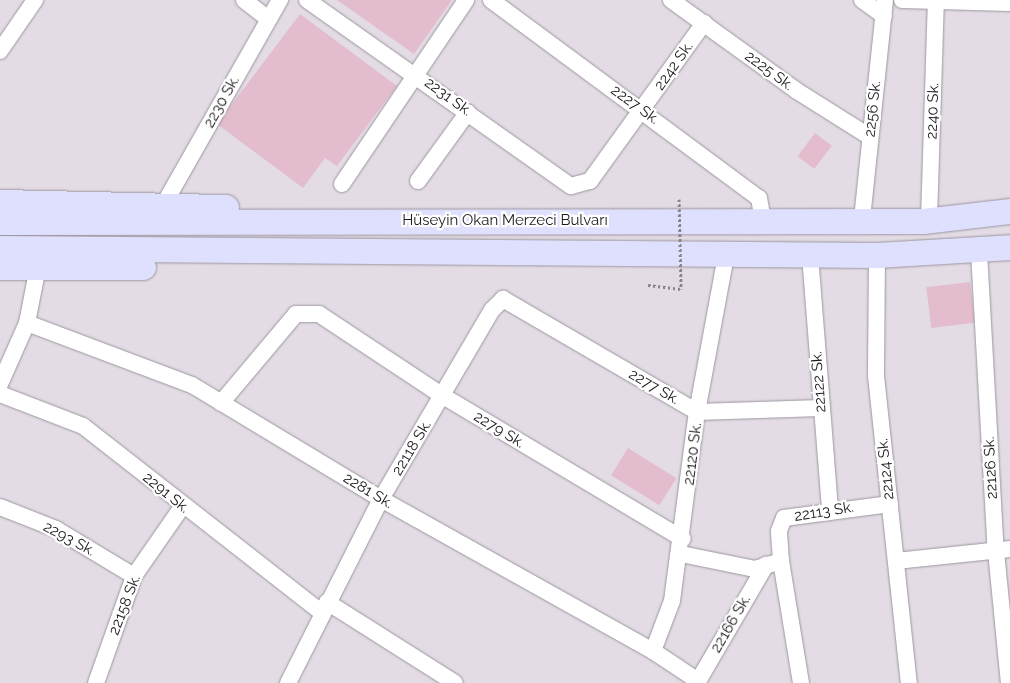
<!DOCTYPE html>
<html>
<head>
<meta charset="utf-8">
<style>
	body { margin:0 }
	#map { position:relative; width:1010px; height:683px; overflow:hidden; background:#e3dce5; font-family:Raleway,sans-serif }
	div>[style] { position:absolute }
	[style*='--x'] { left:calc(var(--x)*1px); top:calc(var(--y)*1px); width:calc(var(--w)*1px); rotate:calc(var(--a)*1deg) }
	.building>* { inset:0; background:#e3bcce; transform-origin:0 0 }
	.path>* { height:3px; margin-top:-1.5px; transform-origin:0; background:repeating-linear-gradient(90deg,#89848a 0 2.5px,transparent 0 5px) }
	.roads { filter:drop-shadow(0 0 1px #9c969f) drop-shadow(0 0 1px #9c969f) }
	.minor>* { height:16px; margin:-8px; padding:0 8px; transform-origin:8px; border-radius:8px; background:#fff }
	.primary>* { height:25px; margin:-12.5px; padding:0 12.5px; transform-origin:12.5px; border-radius:12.5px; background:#dfdffe }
	.path-bridge>* { height:3px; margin-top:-1.5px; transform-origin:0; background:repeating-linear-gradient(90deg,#89848a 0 2.5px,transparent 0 5px) }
	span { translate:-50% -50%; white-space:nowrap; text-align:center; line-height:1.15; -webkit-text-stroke:4.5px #fff; paint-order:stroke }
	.street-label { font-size:15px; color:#1d1a1d }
</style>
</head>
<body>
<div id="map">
	<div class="building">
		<div style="clip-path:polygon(337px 0,452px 0,414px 54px)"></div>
		<div style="clip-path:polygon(300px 14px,397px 86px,337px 166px,325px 158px,303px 188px,217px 124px)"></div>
		<div style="left:815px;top:133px;width:21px;height:29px;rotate:37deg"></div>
		<div style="left:970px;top:282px;width:41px;height:44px;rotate:83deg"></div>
		<div style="left:628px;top:448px;width:57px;height:32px;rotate:32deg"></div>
	</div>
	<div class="path">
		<div style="--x:648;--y:285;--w:33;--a:7"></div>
	</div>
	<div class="roads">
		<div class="minor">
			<div style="--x:244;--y:0;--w:31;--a:38"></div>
			<div style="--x:307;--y:0;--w:323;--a:35.2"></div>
			<div style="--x:571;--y:186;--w:20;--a:-15"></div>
			<div style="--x:590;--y:181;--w:195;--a:-54.2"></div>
			<div style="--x:491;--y:0;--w:333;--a:36.5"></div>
			<div style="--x:759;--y:198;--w:23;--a:80"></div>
			<div style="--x:671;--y:0;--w:155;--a:35.8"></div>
			<div style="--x:797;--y:91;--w:86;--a:32.2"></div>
			<div style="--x:862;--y:0;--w:27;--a:36"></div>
			<div style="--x:902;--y:0;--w:108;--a:1.6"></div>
			<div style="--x:0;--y:51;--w:62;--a:-55.5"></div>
			<div style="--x:418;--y:181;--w:85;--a:-54.1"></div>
			<div style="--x:342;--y:184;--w:222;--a:-56"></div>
			<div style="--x:164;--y:204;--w:235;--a:-60.4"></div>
			<div style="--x:862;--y:219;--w:220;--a:-84"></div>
			<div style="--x:929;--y:220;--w:219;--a:-88.2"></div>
			<div style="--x:979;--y:252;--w:289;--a:86.8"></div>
			<div style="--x:995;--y:541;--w:143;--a:84.4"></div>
			<div style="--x:810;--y:255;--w:255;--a:85.5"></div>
			<div style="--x:877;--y:255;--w:121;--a:90.5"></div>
			<div style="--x:876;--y:376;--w:309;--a:83.9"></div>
			<div style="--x:27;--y:323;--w:176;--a:20.6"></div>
			<div style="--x:192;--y:385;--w:221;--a:31.1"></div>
			<div style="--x:381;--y:499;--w:312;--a:29.2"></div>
			<div style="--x:653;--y:651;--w:54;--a:33.7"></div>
			<div style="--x:0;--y:384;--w:67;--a:-66.1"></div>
			<div style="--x:27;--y:323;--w:57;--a:-78.9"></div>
			<div style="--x:0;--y:394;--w:89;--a:21.1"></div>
			<div style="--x:83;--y:426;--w:302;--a:38"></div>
			<div style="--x:221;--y:403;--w:116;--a:-49.9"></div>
			<div style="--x:296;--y:314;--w:23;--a:0"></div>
			<div style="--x:319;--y:314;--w:149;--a:33.5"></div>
			<div style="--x:443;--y:396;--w:279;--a:30.8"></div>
			<div style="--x:0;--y:507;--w:60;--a:21.4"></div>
			<div style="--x:56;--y:529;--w:91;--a:31.1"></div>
			<div style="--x:681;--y:554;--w:76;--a:11.5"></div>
			<div style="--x:755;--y:569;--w:27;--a:-17"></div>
			<div style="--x:781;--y:561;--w:30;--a:-94"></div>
			<div style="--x:779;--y:531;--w:14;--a:-69"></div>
			<div style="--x:784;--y:518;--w:107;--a:-7.5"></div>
			<div style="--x:781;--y:561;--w:124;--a:80.7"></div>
			<div style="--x:896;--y:561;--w:115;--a:-6"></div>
			<div style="--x:327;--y:602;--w:151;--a:32.3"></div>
			<div style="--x:653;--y:651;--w:53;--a:-69.2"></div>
			<div style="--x:672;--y:601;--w:191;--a:-82.5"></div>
			<div style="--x:697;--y:412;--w:160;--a:-79.5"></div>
			<div style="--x:96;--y:683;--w:114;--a:-70.4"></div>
			<div style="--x:134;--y:576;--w:84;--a:-55.2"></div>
			<div style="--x:288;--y:683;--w:206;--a:-63.2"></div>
			<div style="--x:381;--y:499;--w:219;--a:-59.6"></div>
			<div style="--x:492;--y:310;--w:16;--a:-45"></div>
			<div style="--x:503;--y:299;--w:225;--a:30.2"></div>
			<div style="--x:697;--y:412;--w:124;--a:-1.8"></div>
			<div style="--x:697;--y:683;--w:137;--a:-59.7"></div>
		</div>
		<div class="primary">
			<div style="--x:0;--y:202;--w:226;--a:1.3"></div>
			<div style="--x:0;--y:222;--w:923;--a:-0.06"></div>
			<div style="--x:923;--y:221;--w:88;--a:-6.6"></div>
			<div style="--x:0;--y:248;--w:877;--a:0.46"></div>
			<div style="--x:877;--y:255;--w:133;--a:-3.4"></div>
			<div style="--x:0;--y:267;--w:143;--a:0"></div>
		</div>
	</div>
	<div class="path-bridge">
		<div style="--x:679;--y:199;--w:90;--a:88.7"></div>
	</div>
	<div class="street-label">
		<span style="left:674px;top:66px;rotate:-55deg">2242 Sk.</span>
		<span style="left:769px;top:71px;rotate:36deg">2225 Sk.</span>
		<span style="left:448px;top:97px;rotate:36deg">2231 Sk.</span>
		<span style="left:222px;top:102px;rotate:-61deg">2230 Sk.</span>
		<span style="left:635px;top:105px;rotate:36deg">2227 Sk.</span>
		<span style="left:873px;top:109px;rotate:-84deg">2256 Sk.</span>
		<span style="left:933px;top:111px;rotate:-88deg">2240 Sk.</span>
		<span style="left:505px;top:221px">Hüseyin Okan Merzeci Bulvarı</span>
		<span style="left:819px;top:382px;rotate:-94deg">22122 Sk.</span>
		<span style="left:654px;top:387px;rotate:30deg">2277 Sk.</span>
		<span style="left:499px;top:430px;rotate:31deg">2279 Sk.</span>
		<span style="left:412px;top:448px;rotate:-59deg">22118 Sk.</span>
		<span style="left:693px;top:454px;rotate:-83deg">22120 Sk.</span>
		<span style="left:991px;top:468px;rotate:-93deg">22126 Sk.</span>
		<span style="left:886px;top:469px;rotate:-96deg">22124 Sk.</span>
		<span style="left:368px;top:491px;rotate:31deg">2281 Sk.</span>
		<span style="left:166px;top:493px;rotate:39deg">2291 Sk.</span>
		<span style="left:824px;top:512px;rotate:-9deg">22113 Sk.</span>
		<span style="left:69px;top:539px;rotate:28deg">2293 Sk.</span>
		<span style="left:125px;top:605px;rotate:-69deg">22158 Sk.</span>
		<span style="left:731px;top:624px;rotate:-60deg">22166 Sk.</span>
	</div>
</div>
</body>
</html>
